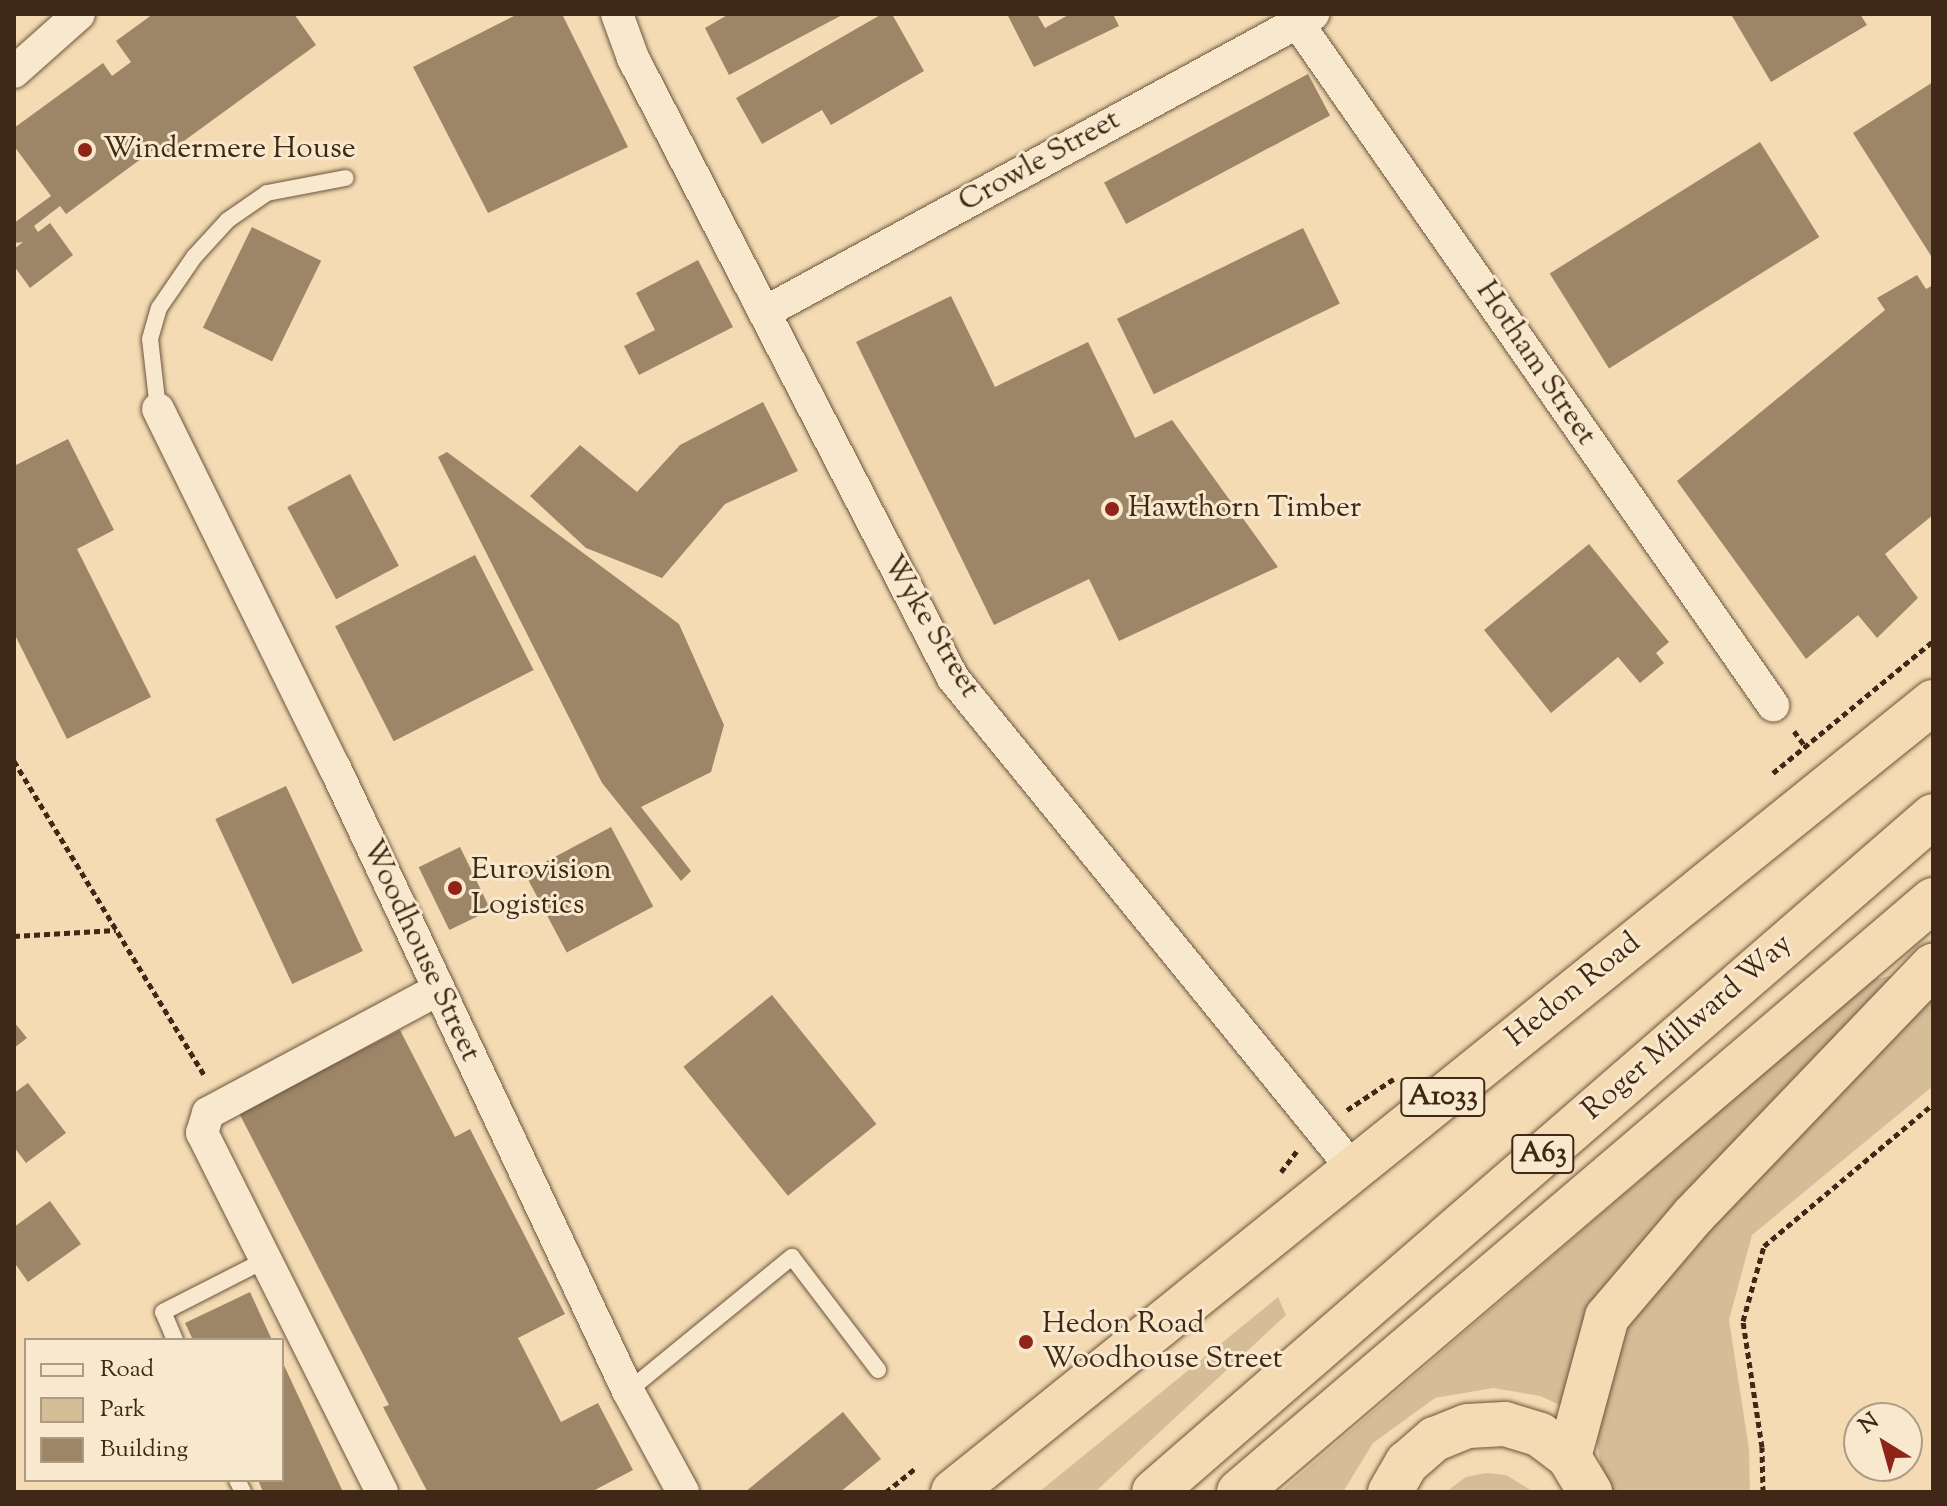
<!DOCTYPE html>
<html>
<head>
<meta charset="utf-8">
<style>
	body { margin:0 }
	#map { position:relative; width:1947px; height:1506px; overflow:hidden; background:#f4dbb3; font-family:"Sorts Mill Goudy",serif }
	div>[style] { position:absolute }
	[style*='--x'] { left:calc(var(--x)*1px); top:calc(var(--y)*1px); width:calc(var(--w)*1px); rotate:calc(var(--a)*1deg) }
	.green>* { inset:0; background:#d5bd98 }
	.building>* { inset:0; background:#9d8568; transform-origin:0 0 }
	.path>* { height:5px; margin-top:-2.5px; transform-origin:0; background:repeating-linear-gradient(90deg,#3f2816 0 6px,transparent 0 10px) }
	.roads { filter:drop-shadow(0 0 2px #6c553d) drop-shadow(0 0 2px #6c553d) }
	.service>* { height:16px; margin:-8px; padding:0 8px; transform-origin:8px; border-radius:8px; background:#f8e8ce }
	.minor>* { height:32px; margin:-16px; padding:0 16px; transform-origin:16px; border-radius:16px; background:#f8e8ce }
	.trunk>* { height:44px; margin:-22px; padding:0 22px; transform-origin:22px; border-radius:22px; background:#f4dbb3 }
	.dots>* { width:22px; height:22px; translate:-50% -50%; box-sizing:border-box; border:4px solid #f8e8ce; border-radius:50% }
	span { translate:-50% -50%; white-space:nowrap; text-align:center; line-height:1.15; -webkit-text-stroke:6px #f8e8ce; paint-order:stroke }
	.shield-label span { padding:2px 6px; background:#f8e8ce; border:2px solid; border-radius:6px; -webkit-text-stroke-width:0 }
	.shield-label { font-size:28px; color:#3f2816; font-weight:700 }
	.poi-label { font-size:30px; color:#3f2816 }
	.left { translate:0 -50%; text-align:left }
	.street-label { font-size:30px; color:#3f2816 }
	.frame { position:absolute; inset:0; border:16px solid #3f2816; pointer-events:none }
	.legend { position:absolute; left:24px; top:1338px; width:260px; height:144px; box-sizing:border-box; background:#f8e8ce; border:2px solid #ae9b84; margin:0; padding:10px 14px; list-style:none; font-size:24px; color:#3f2816 }
	.legend li { display:flex; align-items:center; gap:16px; height:40px }
	.legend b { width:40px; border:2px solid #ae9b84 }
	.north { position:absolute; left:1843px; top:1402px; width:80px; height:80px; box-sizing:border-box; background:#f8e8ce; border:2px solid #ae9b84; border-radius:50%; rotate:323deg; font-size:22px; font-weight:700; line-height:32px; text-align:center; color:#3f2816 }
	.north::after { content:''; display:block; margin:auto; width:28px; height:36px; background:#8f2418; clip-path:polygon(50% 0,100% 100%,50% 72%,0 100%) }
</style>
</head>
<body>
<div id="map">
	<div class="green">
		<div style="clip-path:polygon(1900px 974px,1741px 1139px,1567px 1408px,1540px 1396px,1493px 1388px,1435px 1398px,1373px 1443px,1343px 1492px,1280px 1492px,1871px 980px)"></div>
		<div style="clip-path:polygon(1933px 985px,1933px 1086px,1752px 1235px,1729px 1320px,1749px 1449px,1750px 1492px,1605px 1492px,1597px 1442px,1619px 1330px,1702px 1229px)"></div>
		<div style="clip-path:polygon(1278px 1297px,1286px 1315px,1095px 1492px,1039px 1492px)"></div>
		<div style="clip-path:polygon(1486px 1473px,1506px 1475px,1534px 1492px,1446px 1492px,1466px 1477px)"></div>
	</div>
	<div class="building">
		<div style="clip-path:polygon(153px 14px,294px 14px,316px 45px,166px 154px,160px 145px,66px 214px,60px 206px,34px 226px,38px 232px,50px 223px,73px 255px,30px 288px,14px 266px,14px 249px,23px 242px,14px 243px,14px 223px,51px 196px,14px 146px,14px 128px,103px 63px,112px 76px,131px 62px,116px 41px)"></div>
		<div style="clip-path:polygon(518px 14px,562px 14px,628px 147px,488px 213px,413px 67px)"></div>
		<div style="clip-path:polygon(729px 14px,844px 14px,729px 75px,705px 28px)"></div>
		<div style="clip-path:polygon(882px 14px,892px 14px,924px 71px,831px 125px,822px 110px,762px 144px,736px 98px)"></div>
		<div style="clip-path:polygon(1007px 14px,1037px 14px,1045px 28px,1070px 14px,1113px 14px,1119px 26px,1034px 67px)"></div>
		<div style="clip-path:polygon(1736px 14px,1860px 14px,1867px 25px,1771px 82px,1732px 16px)"></div>
		<div style="left:1308px;top:74px;width:47px;height:231px;rotate:62deg"></div>
		<div style="clip-path:polygon(1933px 82px,1933px 259px,1853px 133px)"></div>
		<div style="left:1760px;top:142px;width:112px;height:248px;rotate:58deg"></div>
		<div style="left:252px;top:227px;width:77px;height:112px;rotate:26deg"></div>
		<div style="left:1303px;top:228px;width:84px;height:207px;rotate:64deg"></div>
		<div style="clip-path:polygon(698px 260px,733px 327px,639px 375px,624px 346px,655px 330px,636px 293px)"></div>
		<div style="clip-path:polygon(1917px 275px,1926px 289px,1933px 285px,1933px 515px,1885px 554px,1918px 598px,1877px 638px,1858px 615px,1806px 659px,1677px 481px,1885px 310px,1877px 298px)"></div>
		<div style="clip-path:polygon(951px 296px,995px 387px,1088px 342px,1135px 438px,1172px 420px,1278px 567px,1119px 641px,1089px 579px,994px 625px,856px 342px)"></div>
		<div style="clip-path:polygon(763px 402px,798px 471px,725px 504px,662px 578px,586px 548px,530px 496px,580px 445px,637px 492px,680px 445px)"></div>
		<div style="clip-path:polygon(68px 439px,114px 530px,77px 549px,151px 697px,67px 739px,14px 633px,14px 466px)"></div>
		<div style="clip-path:polygon(447px 452px,679px 624px,724px 725px,711px 772px,641px 807px,691px 871px,681px 881px,602px 783px,438px 457px)"></div>
		<div style="left:350px;top:474px;width:104px;height:71px;rotate:62deg"></div>
		<div style="clip-path:polygon(1589px 544px,1669px 642px,1656px 653px,1664px 663px,1640px 683px,1618px 657px,1551px 713px,1484px 630px)"></div>
		<div style="left:475px;top:555px;width:129px;height:157px;rotate:63deg"></div>
		<div style="left:286px;top:786px;width:182px;height:78px;rotate:65deg"></div>
		<div style="left:611px;top:827px;width:90px;height:98px;rotate:62deg"></div>
		<div style="left:460px;top:847px;width:70px;height:46px;rotate:64deg"></div>
		<div style="left:772px;top:995px;width:166px;height:114px;rotate:51deg"></div>
		<div style="clip-path:polygon(14px 1022px,27px 1038px,14px 1048px)"></div>
		<div style="clip-path:polygon(400px 1030px,455px 1137px,470px 1129px,565px 1314px,518px 1338px,561px 1422px,598px 1403px,633px 1470px,591px 1492px,427px 1491px,383px 1407px,389px 1405px,239px 1113px)"></div>
		<div style="clip-path:polygon(28px 1083px,66px 1133px,26px 1163px,14px 1147px,14px 1093px)"></div>
		<div style="clip-path:polygon(50px 1201px,81px 1244px,28px 1282px,14px 1262px,14px 1227px)"></div>
		<div style="clip-path:polygon(250px 1292px,272px 1340px,193px 1340px,185px 1323px)"></div>
		<div style="clip-path:polygon(282px 1361px,343px 1492px,263px 1492px,258px 1480px,282px 1480px)"></div>
		<div style="clip-path:polygon(843px 1412px,881px 1459px,840px 1492px,745px 1492px)"></div>
	</div>
	<div class="path">
		<div style="--x:1794;--y:731;--w:19;--a:54"></div>
		<div style="--x:14;--y:761;--w:367;--a:58.8"></div>
		<div style="--x:1773;--y:773;--w:207;--a:-39.5"></div>
		<div style="--x:14;--y:936;--w:102;--a:-3.4"></div>
		<div style="--x:1347;--y:1110;--w:58;--a:-33.7"></div>
		<div style="--x:1281;--y:1172;--w:26;--a:-53"></div>
		<div style="--x:886;--y:1492;--w:38;--a:-39"></div>
		<div style="--x:1763;--y:1492;--w:45;--a:-91.3"></div>
		<div style="--x:1762;--y:1447;--w:127;--a:-98.6"></div>
		<div style="--x:1743;--y:1321;--w:78;--a:-74.4"></div>
		<div style="--x:1764;--y:1246;--w:221;--a:-40"></div>
	</div>
	<div class="roads">
		<div class="service">
			<div style="--x:158;--y:409;--w:70;--a:-96.5"></div>
			<div style="--x:150;--y:339;--w:32;--a:-74"></div>
			<div style="--x:159;--y:308;--w:62;--a:-55.5"></div>
			<div style="--x:194;--y:257;--w:50;--a:-47.4"></div>
			<div style="--x:228;--y:220;--w:47;--a:-34.7"></div>
			<div style="--x:267;--y:193;--w:80;--a:-10.8"></div>
			<div style="--x:175;--y:1340;--w:30;--a:-113"></div>
			<div style="--x:163;--y:1312;--w:117;--a:-27"></div>
			<div style="--x:628;--y:1391;--w:212;--a:-39.3"></div>
			<div style="--x:792;--y:1257;--w:142;--a:52.7"></div>
			<div style="--x:237;--y:1480;--w:13;--a:63"></div>
		</div>
		<div class="minor">
			<div style="--x:617;--y:14;--w:47;--a:70"></div>
			<div style="--x:633;--y:58;--w:698;--a:62.7"></div>
			<div style="--x:953;--y:678;--w:633;--a:50.83"></div>
			<div style="--x:1297;--y:22;--w:833;--a:55.13"></div>
			<div style="--x:14;--y:72;--w:87;--a:-41.7"></div>
			<div style="--x:767;--y:311;--w:622;--a:-28.54"></div>
			<div style="--x:158;--y:409;--w:400;--a:63.8"></div>
			<div style="--x:335;--y:768;--w:688;--a:64.81"></div>
			<div style="--x:628;--y:1391;--w:115;--a:61.4"></div>
			<div style="--x:382;--y:1492;--w:402;--a:-116.6"></div>
			<div style="--x:202;--y:1133;--w:21;--a:-73"></div>
			<div style="--x:208;--y:1113;--w:260;--a:-28.2"></div>
		</div>
		<div class="trunk">
			<div style="--x:1569;--y:1457;--w:145;--a:-74.8"></div>
			<div style="--x:1607;--y:1317;--w:133;--a:-49.6"></div>
			<div style="--x:1693;--y:1216;--w:347;--a:-46.2"></div>
			<div style="--x:953;--y:1492;--w:1259;--a:-38.87"></div>
			<div style="--x:1154;--y:1492;--w:1031;--a:-40.95"></div>
			<div style="--x:1239;--y:1492;--w:912;--a:-40.47"></div>
			<div style="--x:1390;--y:1492;--w:34;--a:-60"></div>
			<div style="--x:1407;--y:1463;--w:37;--a:-41"></div>
			<div style="--x:1435;--y:1439;--w:35;--a:-22"></div>
			<div style="--x:1468;--y:1426;--w:37;--a:-3"></div>
			<div style="--x:1505;--y:1424;--w:37;--a:17"></div>
			<div style="--x:1540;--y:1435;--w:36;--a:37"></div>
			<div style="--x:1569;--y:1457;--w:41;--a:59"></div>
		</div>
	</div>
	<div class="dots">
		<div style="left:85px;top:150px;background:#8f2418"></div>
		<div style="left:1112px;top:509px;background:#8f2418"></div>
		<div style="left:455px;top:888px;background:#8f2418"></div>
		<div style="left:1026px;top:1342px;background:#8f2418"></div>
	</div>
	<div class="shield-label">
		<span style="left:1443px;top:1097px">A1033</span>
		<span style="left:1543px;top:1154px">A63</span>
	</div>
	<div class="poi-label">
		<span class="left" style="left:103px;top:150px">Windermere House</span>
		<span class="left" style="left:1128px;top:509px">Hawthorn Timber</span>
		<span class="left" style="left:471px;top:888px">Eurovision<br>Logistics</span>
		<span class="left" style="left:1042px;top:1342px">Hedon Road<br>Woodhouse Street</span>
	</div>
	<div class="street-label">
		<span style="left:1040px;top:162px;rotate:-29deg">Crowle Street</span>
		<span style="left:1535px;top:364px;rotate:56deg">Hotham Street</span>
		<span style="left:930px;top:627px;rotate:59deg">Wyke Street</span>
		<span style="left:420px;top:951px;rotate:65deg">Woodhouse Street</span>
		<span style="left:1574px;top:991px;rotate:-39deg">Hedon Road</span>
		<span style="left:1688px;top:1028px;rotate:-41deg">Roger Millward Way</span>
	</div>
	<div class="frame"></div>
	<ul class="legend">
	<li><b style="height:10px;background:#f8e8ce"></b>Road</li>
	<li><b style="height:22px;background:#d5bd98"></b>Park</li>
	<li><b style="height:22px;background:#9d8568"></b>Building</li>
	</ul>
	<div class="north">N</div>
</div>
</body>
</html>
